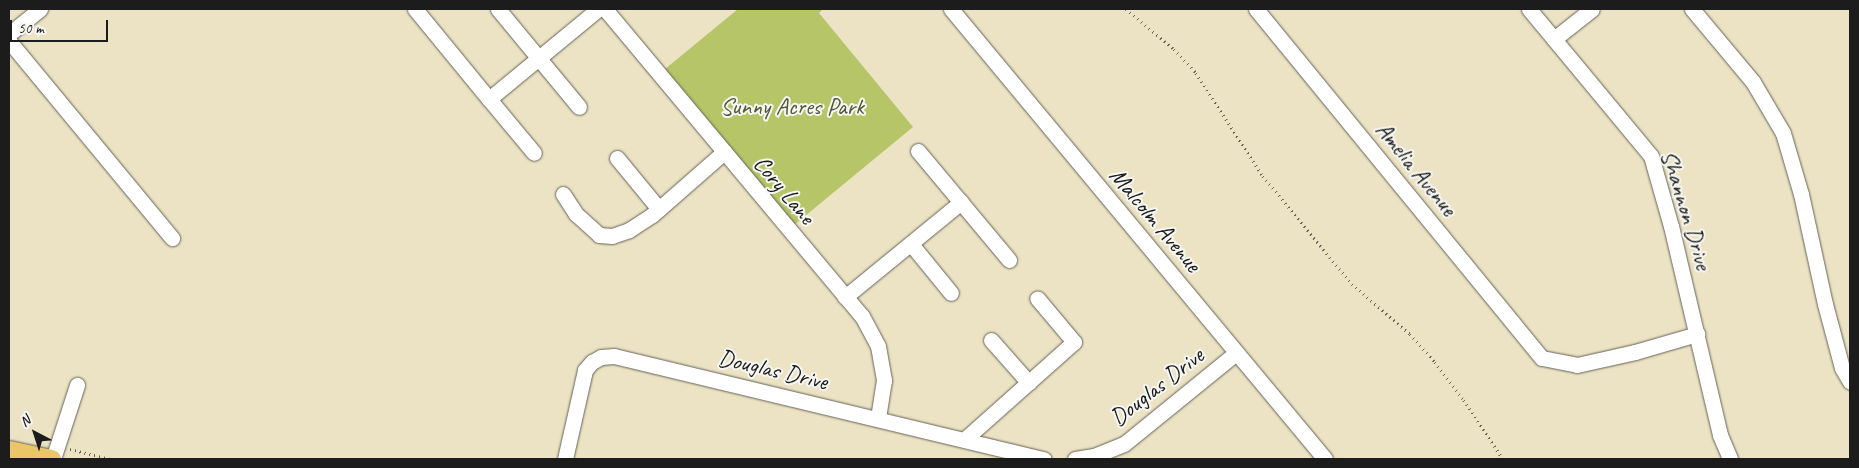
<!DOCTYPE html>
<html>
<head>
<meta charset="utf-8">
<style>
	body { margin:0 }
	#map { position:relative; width:1859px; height:468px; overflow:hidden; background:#ece3c4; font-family:Caveat,sans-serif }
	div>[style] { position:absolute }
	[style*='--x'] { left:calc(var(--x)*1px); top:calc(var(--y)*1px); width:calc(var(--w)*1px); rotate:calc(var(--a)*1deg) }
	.green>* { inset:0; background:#b6c567 }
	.path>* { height:2.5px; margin-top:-1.25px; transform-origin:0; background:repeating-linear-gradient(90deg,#656257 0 1px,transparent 0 5px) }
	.roads { filter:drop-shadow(0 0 1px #656257) drop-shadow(0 0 1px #656257) }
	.minor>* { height:15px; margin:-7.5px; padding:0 7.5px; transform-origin:7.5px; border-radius:7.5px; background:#fff }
	.major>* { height:19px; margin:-9.5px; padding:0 9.5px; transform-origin:9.5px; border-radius:9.5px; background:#ebc669 }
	span { translate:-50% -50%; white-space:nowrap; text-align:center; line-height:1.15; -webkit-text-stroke:4px #f6f6f2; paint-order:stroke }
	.park-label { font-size:24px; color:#525736 }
	.street-label { font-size:24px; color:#1c1c1c }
	.frame { position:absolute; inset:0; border:10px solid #1c1c1c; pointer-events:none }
	.north { position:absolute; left:10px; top:408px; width:50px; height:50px; -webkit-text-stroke:4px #f6f6f2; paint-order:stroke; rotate:320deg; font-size:14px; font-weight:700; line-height:20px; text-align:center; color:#1c1c1c }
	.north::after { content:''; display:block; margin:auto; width:18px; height:22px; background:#1c1c1c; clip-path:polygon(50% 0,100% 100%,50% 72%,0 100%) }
	.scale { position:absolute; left:10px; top:20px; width:98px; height:22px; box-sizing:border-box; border:2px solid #1c1c1c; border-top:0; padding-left:6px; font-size:15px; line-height:18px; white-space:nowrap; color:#1c1c1c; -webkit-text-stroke:4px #f6f6f2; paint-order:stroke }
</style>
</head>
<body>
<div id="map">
	<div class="green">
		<div style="clip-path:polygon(738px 9px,823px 9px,819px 13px,913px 127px,788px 230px,659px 74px)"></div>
	</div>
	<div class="path">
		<div style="--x:1126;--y:9;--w:62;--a:39.8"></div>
		<div style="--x:1174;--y:49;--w:33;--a:47"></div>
		<div style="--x:1196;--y:73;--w:123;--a:57"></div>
		<div style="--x:1263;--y:176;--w:140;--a:50.5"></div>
		<div style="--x:1352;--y:284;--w:77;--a:40.8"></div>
		<div style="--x:1410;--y:334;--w:38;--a:48"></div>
		<div style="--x:1435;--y:362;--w:48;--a:52.7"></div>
		<div style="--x:1464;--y:400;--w:71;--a:56.5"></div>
		<div style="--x:70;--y:449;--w:41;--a:14"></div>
	</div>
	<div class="roads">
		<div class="minor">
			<div style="--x:415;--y:9;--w:117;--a:50.6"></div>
			<div style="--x:489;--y:99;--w:141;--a:-39.5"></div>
			<div style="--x:498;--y:9;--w:127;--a:50.4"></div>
			<div style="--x:605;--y:9;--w:400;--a:50.1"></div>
			<div style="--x:862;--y:316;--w:34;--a:62"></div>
			<div style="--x:878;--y:346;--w:35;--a:80"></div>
			<div style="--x:884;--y:380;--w:38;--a:99"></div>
			<div style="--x:951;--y:9;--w:585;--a:50.27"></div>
			<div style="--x:1256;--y:9;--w:451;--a:50.7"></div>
			<div style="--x:1542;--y:358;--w:36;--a:11"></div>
			<div style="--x:1577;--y:365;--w:59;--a:-12.6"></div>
			<div style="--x:1635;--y:352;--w:65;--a:-16.2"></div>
			<div style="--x:1529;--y:9;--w:191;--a:50.3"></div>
			<div style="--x:1651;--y:156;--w:73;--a:74.1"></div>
			<div style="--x:1671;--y:226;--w:215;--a:76.8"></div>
			<div style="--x:1720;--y:435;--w:26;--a:67"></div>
			<div style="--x:1692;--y:9;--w:95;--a:50.1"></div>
			<div style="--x:1753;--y:82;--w:59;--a:59.5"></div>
			<div style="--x:1783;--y:133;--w:64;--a:73.6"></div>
			<div style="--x:1801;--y:194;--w:113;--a:77.7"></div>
			<div style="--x:1825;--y:304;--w:66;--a:75.1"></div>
			<div style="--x:1842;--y:368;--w:16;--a:60"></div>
			<div style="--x:9;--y:34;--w:40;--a:-39"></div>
			<div style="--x:1554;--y:39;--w:48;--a:-38.3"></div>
			<div style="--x:9;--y:41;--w:256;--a:50.4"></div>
			<div style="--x:489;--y:99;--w:70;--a:50.2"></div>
			<div style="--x:918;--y:151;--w:142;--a:50.1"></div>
			<div style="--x:617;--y:158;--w:66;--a:50.5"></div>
			<div style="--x:563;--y:194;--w:24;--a:57"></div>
			<div style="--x:576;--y:214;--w:31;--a:42"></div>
			<div style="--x:599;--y:235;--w:13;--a:4"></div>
			<div style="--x:612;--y:236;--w:18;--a:-19"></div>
			<div style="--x:629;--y:230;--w:27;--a:-33"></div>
			<div style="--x:652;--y:215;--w:96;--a:-41.2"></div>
			<div style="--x:911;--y:244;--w:63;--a:50.8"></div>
			<div style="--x:845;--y:297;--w:150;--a:-39.3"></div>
			<div style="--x:991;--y:340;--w:57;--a:48.5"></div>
			<div style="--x:965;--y:439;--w:146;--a:-41.7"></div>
			<div style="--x:1074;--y:342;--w:57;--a:-130.1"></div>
			<div style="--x:53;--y:459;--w:78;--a:-72"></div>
			<div style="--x:565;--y:459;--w:91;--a:-77.3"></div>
			<div style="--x:585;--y:370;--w:11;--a:-49"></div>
			<div style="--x:592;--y:362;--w:10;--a:-29"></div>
			<div style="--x:601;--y:357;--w:13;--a:-4"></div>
			<div style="--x:614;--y:356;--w:442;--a:13.5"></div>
			<div style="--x:1075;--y:459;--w:19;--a:-9"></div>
			<div style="--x:1094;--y:456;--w:32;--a:-22"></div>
			<div style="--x:1124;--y:444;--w:144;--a:-39.1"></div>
		</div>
		<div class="major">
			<div style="--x:9;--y:450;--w:43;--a:12.1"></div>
		</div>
	</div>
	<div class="park-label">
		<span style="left:792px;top:107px">Sunny Acres Park</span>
	</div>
	<div class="street-label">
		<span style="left:1416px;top:169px;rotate:51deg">Amelia Avenue</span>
		<span style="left:784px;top:190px;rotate:50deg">Cory Lane</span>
		<span style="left:1686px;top:210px;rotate:73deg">Shannon Drive</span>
		<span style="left:1155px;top:220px;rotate:50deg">Malcolm Avenue</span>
		<span style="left:773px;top:370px;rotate:13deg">Douglas Drive</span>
		<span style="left:1157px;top:387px;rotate:-38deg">Douglas Drive</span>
	</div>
	<div class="frame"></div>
	<div class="north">N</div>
	<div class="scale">50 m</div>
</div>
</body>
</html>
